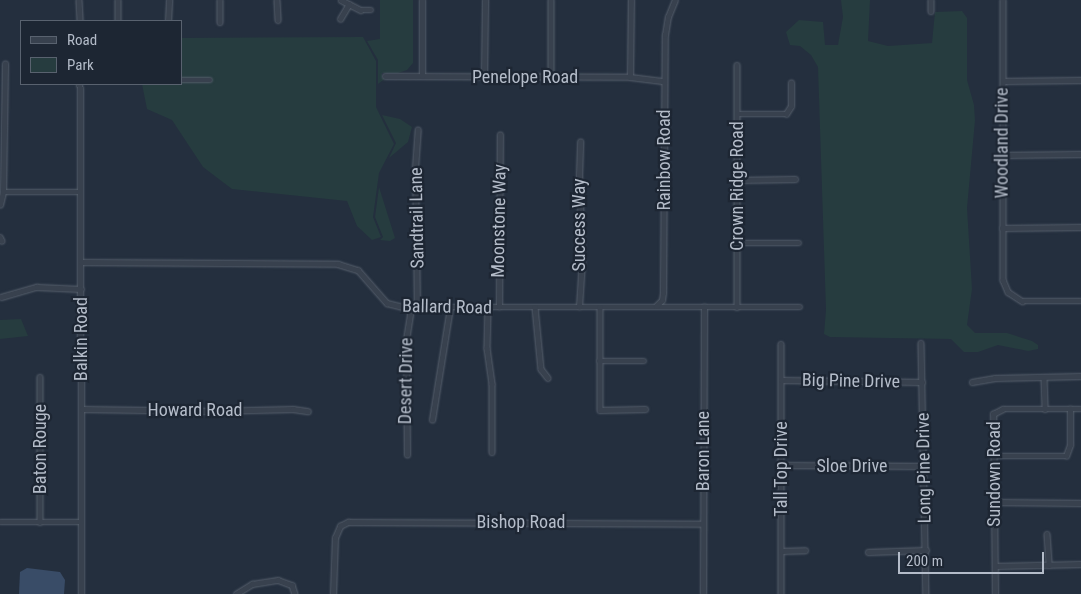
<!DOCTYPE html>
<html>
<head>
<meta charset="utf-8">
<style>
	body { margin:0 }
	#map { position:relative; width:1081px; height:594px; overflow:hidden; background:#242f3e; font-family:"Roboto Condensed",sans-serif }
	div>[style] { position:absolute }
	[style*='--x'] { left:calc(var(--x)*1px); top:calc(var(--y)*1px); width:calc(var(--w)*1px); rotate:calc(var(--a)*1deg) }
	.green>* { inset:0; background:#263c3f }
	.water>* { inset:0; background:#394c67 }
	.roads { filter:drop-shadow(0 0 1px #565f6c) drop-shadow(0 0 1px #565f6c) }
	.minor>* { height:4.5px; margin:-2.25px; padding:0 2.25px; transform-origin:2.25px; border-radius:2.25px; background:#38414e }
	span { translate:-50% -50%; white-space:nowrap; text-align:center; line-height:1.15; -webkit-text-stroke:4.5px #1d2633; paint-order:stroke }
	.street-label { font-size:18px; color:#b4bcc9 }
	.legend { position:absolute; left:20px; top:20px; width:162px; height:65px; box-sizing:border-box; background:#1d2633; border:1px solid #59626f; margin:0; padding:6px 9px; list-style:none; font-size:15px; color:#b4bcc9 }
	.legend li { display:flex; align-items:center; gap:10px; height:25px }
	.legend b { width:25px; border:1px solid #59626f }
	.scale { position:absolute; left:898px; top:552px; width:146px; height:22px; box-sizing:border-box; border:2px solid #b4bcc9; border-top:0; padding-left:6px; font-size:15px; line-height:18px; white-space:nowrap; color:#b4bcc9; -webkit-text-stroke:4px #1d2633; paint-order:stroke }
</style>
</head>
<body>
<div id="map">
	<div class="green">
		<div style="clip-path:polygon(380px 0,413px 0,413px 63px,407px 70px,398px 73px,382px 73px,382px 78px,386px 78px,378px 84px,378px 60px,367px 41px,380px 39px)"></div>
		<div style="clip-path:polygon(841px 0,870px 0,868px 41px,888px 46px,932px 43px,935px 12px,962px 11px,967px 18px,967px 80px,974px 105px,975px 120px,967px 208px,972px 289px,967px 325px,975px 333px,1007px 333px,1032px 341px,1038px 345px,1038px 349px,1028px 351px,998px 345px,978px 352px,964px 352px,951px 339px,830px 337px,824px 334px,826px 310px,818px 67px,811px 55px,800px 46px,790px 45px,786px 32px,799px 20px,823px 22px,825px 45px,838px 45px,843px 17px)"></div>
		<div style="clip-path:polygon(363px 37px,376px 61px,376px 107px,394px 144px,379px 173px,373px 217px,381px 237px,372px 240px,357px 226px,347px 201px,232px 189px,203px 167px,172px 120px,147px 109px,142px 84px,181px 84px,181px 38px)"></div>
		<div style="clip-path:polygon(382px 115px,400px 119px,412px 127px,408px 142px,389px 158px,396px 143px)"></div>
		<div style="clip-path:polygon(379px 187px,395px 238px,390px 241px,380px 240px,383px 237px,375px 217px)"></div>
		<div style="clip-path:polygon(21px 319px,28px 336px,0 339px,0 320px)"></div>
	</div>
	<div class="water">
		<div style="clip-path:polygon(27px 568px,60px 572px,65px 580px,64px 594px,19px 594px,20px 572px)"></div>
	</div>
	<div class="roads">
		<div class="minor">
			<div style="--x:79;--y:0;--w:21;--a:87"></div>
			<div style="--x:118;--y:0;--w:21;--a:90"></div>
			<div style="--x:220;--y:0;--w:22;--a:90"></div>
			<div style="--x:277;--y:0;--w:20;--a:87"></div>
			<div style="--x:341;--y:0;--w:22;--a:27"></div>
			<div style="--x:361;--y:10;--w:10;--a:0"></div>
			<div style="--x:551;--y:0;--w:77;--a:90"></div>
			<div style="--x:931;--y:0;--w:11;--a:90"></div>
			<div style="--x:1003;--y:0;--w:280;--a:90"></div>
			<div style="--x:1003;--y:280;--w:13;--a:67"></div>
			<div style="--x:1008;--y:292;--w:17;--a:33"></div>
			<div style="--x:1022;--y:301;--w:59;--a:0"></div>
			<div style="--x:340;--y:19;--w:17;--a:-59"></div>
			<div style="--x:168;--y:21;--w:21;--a:-87"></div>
			<div style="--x:737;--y:65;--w:242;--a:90"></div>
			<div style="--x:385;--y:76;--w:245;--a:0.2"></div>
			<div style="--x:630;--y:77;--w:34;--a:7"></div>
			<div style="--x:422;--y:76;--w:76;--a:-90"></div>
			<div style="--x:484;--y:76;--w:76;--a:-89.2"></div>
			<div style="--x:630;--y:77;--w:77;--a:-89.3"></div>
			<div style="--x:181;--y:80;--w:29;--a:0"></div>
			<div style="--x:1003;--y:81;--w:78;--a:-0.7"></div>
			<div style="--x:80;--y:84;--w:510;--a:89.78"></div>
			<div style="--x:737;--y:114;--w:49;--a:0"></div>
			<div style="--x:786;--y:114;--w:9;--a:-58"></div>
			<div style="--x:791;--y:106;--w:23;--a:-90"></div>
			<div style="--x:1002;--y:155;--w:79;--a:-0.7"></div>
			<div style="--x:737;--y:180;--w:58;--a:-1"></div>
			<div style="--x:3;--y:192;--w:77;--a:0"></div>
			<div style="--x:0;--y:205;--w:13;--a:-77"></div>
			<div style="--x:3;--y:192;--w:128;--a:-89.1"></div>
			<div style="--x:1002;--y:228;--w:79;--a:-0.7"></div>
			<div style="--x:0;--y:237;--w:4;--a:63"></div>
			<div style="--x:737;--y:243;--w:62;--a:0"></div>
			<div style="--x:81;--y:262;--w:257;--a:0.4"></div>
			<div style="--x:338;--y:264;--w:21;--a:17"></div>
			<div style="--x:358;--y:270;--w:44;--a:48.7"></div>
			<div style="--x:387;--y:303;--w:16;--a:14"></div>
			<div style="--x:403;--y:307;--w:397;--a:0"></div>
			<div style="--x:1;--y:297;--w:37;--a:-16"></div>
			<div style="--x:37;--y:287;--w:44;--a:2.6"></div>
			<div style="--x:656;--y:306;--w:8;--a:-45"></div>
			<div style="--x:662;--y:300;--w:7;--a:-82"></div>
			<div style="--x:663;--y:293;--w:258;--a:-89.6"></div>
			<div style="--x:665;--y:35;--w:18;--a:-81"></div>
			<div style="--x:668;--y:17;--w:18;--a:-68"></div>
			<div style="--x:488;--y:307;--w:41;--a:91.4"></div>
			<div style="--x:487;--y:348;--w:36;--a:82"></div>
			<div style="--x:492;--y:384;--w:68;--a:90"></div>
			<div style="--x:499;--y:307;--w:172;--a:-89.7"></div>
			<div style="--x:535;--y:307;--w:62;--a:84.5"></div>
			<div style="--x:541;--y:369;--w:11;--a:52"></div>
			<div style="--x:579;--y:307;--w:47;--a:-86.3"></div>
			<div style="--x:582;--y:260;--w:84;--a:-92"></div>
			<div style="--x:579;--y:176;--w:34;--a:-88"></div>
			<div style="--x:600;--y:307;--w:103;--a:90"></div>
			<div style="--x:600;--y:410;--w:45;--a:-1.3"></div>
			<div style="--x:417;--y:308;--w:139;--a:-90.8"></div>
			<div style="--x:415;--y:169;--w:39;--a:-86"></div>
			<div style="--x:921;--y:343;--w:251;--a:88.9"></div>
			<div style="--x:781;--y:344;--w:250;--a:90"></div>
			<div style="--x:599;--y:361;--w:45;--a:0"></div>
			<div style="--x:40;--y:377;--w:145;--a:90"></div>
			<div style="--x:1044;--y:377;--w:32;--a:88"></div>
			<div style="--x:781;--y:380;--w:141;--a:0.8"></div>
			<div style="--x:972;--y:382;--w:23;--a:-10"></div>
			<div style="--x:995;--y:378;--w:86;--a:-1.3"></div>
			<div style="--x:82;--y:409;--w:129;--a:0.9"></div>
			<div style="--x:211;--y:411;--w:82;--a:-1.4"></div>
			<div style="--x:293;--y:409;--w:15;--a:8"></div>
			<div style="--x:432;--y:420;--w:113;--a:-80.9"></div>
			<div style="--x:407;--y:455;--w:115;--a:-90.5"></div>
			<div style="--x:406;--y:340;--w:32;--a:-81"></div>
			<div style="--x:993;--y:456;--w:73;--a:0"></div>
			<div style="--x:1066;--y:456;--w:12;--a:-70"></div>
			<div style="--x:1070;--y:445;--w:36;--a:-90"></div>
			<div style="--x:781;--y:465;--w:143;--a:0.4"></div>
			<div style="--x:994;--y:502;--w:87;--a:0.7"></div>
			<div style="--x:0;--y:522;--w:82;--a:0"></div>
			<div style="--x:1047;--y:534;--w:31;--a:86"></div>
			<div style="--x:781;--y:551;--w:24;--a:-2"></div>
			<div style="--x:868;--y:552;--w:58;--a:-2"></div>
			<div style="--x:995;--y:566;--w:86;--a:-1.3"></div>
			<div style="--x:236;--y:594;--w:19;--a:-32"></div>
			<div style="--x:252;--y:584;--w:26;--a:-9"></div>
			<div style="--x:278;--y:580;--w:15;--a:20"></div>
			<div style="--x:292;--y:585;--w:9;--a:72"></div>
			<div style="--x:333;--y:594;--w:56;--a:-88"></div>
			<div style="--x:335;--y:538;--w:13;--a:-67"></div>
			<div style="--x:340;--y:526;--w:9;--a:-27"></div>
			<div style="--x:348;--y:522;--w:355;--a:0.3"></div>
			<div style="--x:703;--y:594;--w:287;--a:-89.8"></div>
			<div style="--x:995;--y:594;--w:180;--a:-90.6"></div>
			<div style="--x:993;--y:414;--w:11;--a:-27"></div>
			<div style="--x:1003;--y:409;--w:78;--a:0"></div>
		</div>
	</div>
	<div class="street-label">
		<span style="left:525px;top:77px">Penelope Road</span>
		<span style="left:1002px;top:143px;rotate:-90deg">Woodland Drive</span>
		<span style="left:664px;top:160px;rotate:-90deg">Rainbow Road</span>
		<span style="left:737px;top:186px;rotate:-90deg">Crown Ridge Road</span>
		<span style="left:417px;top:218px;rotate:-91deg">Sandtrail Lane</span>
		<span style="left:499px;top:221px;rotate:-89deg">Moonstone Way</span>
		<span style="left:579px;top:225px;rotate:-90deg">Success Way</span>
		<span style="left:447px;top:307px;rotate:1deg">Ballard Road</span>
		<span style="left:81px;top:339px;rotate:-90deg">Balkin Road</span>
		<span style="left:406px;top:381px;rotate:-89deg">Desert Drive</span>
		<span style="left:851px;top:381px;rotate:1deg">Big Pine Drive</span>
		<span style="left:195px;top:410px">Howard Road</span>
		<span style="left:40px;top:449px;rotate:-90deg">Baton Rouge</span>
		<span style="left:703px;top:451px;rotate:-90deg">Baron Lane</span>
		<span style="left:852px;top:466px">Sloe Drive</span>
		<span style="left:924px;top:468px;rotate:-91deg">Long Pine Drive</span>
		<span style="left:781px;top:469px;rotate:-90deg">Tall Top Drive</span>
		<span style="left:994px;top:474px;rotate:-90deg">Sundown Road</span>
		<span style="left:521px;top:522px">Bishop Road</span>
	</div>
	<ul class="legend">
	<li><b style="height:6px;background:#38414e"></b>Road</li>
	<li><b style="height:14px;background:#263c3f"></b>Park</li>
	</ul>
	<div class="scale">200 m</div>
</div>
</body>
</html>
